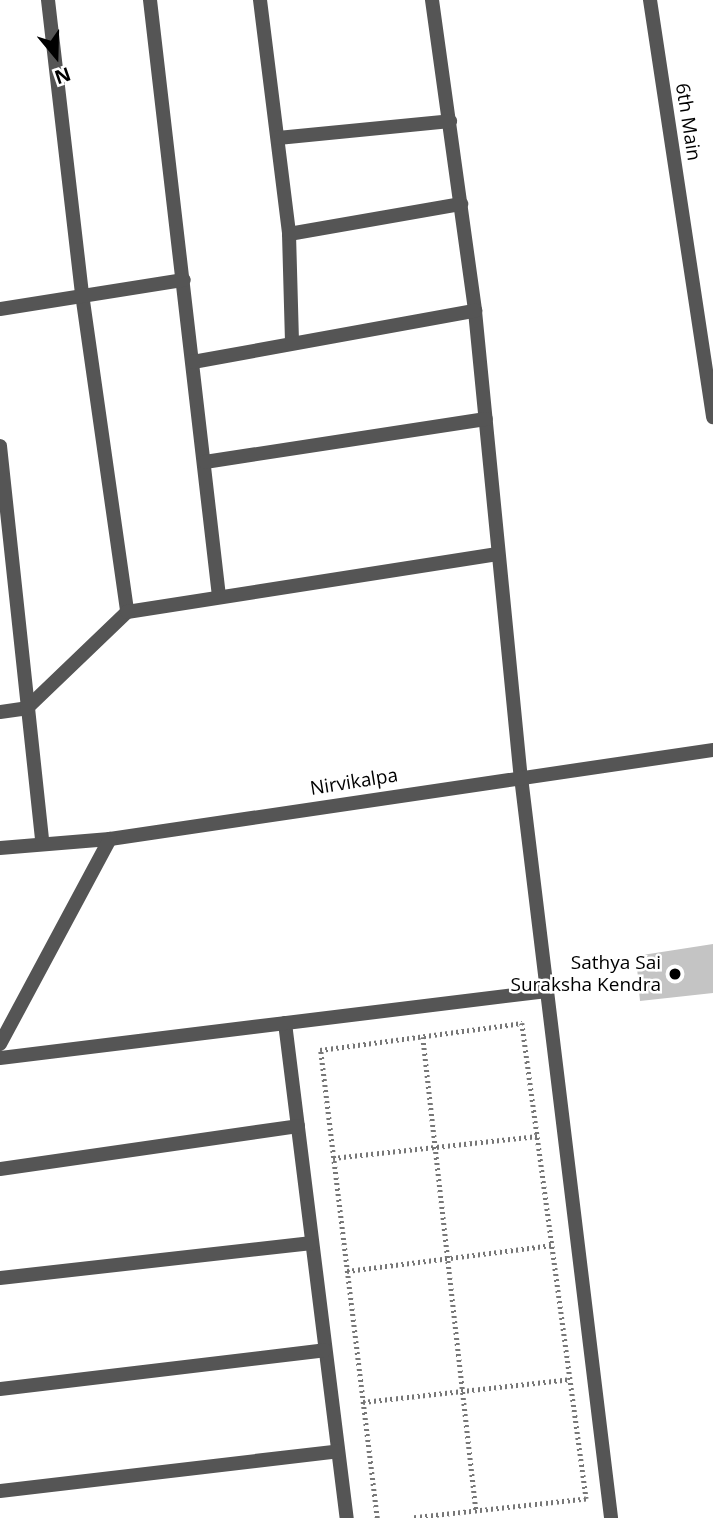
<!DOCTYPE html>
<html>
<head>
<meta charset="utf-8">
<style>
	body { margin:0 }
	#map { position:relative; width:713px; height:1518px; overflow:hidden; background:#fff; font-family:"Open Sans",sans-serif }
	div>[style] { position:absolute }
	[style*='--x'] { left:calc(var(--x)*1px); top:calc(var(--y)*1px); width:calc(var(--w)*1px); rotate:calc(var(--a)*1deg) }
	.building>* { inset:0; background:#c4c4c4 }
	.path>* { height:4.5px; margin-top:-2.25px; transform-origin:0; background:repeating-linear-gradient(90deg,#777 0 2px,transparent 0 5.5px) }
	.minor>* { height:14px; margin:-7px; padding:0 7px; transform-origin:7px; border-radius:7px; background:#555 }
	.dots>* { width:19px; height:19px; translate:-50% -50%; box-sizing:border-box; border:4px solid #fff; border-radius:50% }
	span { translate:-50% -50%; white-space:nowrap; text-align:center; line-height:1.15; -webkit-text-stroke:5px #fff; paint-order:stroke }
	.street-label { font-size:19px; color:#000 }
	.poi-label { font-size:19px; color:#000 }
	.right { translate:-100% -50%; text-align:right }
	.north { position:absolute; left:21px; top:21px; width:70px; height:70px; -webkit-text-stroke:5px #fff; paint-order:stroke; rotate:161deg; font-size:19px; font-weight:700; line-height:28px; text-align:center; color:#000 }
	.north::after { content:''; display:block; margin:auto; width:24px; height:32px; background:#000; clip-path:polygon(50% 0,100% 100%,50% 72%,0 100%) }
</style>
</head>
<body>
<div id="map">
	<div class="building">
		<div style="clip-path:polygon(713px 944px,713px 993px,640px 1001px,636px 956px)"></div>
	</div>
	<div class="path">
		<div style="--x:423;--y:1037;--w:477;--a:83.6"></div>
		<div style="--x:333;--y:1158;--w:206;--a:-6.1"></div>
		<div style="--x:347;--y:1271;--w:207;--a:-7.2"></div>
		<div style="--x:363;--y:1402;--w:208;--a:-6.3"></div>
		<div style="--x:377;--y:1518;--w:471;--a:-96.9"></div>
		<div style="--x:320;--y:1050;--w:204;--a:-7.6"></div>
		<div style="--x:522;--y:1023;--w:480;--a:82.3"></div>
		<div style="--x:586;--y:1499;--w:175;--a:173.8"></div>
	</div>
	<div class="minor">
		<div style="--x:48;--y:0;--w:296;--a:83.4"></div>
		<div style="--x:82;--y:294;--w:321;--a:81.9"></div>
		<div style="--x:150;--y:0;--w:600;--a:83.4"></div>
		<div style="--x:260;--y:0;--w:236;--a:82.9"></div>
		<div style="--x:289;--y:234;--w:108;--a:88.4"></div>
		<div style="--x:432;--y:0;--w:314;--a:82.1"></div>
		<div style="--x:475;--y:311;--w:468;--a:84.4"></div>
		<div style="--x:521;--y:777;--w:746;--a:83.07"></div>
		<div style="--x:650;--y:0;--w:422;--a:81.4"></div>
		<div style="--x:278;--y:138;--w:173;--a:-5.6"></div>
		<div style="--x:289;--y:234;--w:175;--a:-9.9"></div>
		<div style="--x:0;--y:309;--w:186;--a:-9"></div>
		<div style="--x:193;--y:362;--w:287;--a:-10.3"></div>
		<div style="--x:0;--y:446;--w:398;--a:83.9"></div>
		<div style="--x:205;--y:462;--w:284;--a:-8.7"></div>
		<div style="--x:0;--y:712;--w:27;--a:-8"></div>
		<div style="--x:27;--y:708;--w:139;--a:-43.8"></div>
		<div style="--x:127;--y:612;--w:375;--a:-8.9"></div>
		<div style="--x:0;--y:848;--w:110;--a:-4.7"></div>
		<div style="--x:110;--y:839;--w:610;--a:-8.4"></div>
		<div style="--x:285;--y:1023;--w:499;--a:82.9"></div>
		<div style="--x:0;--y:1044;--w:233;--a:-61.8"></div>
		<div style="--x:0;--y:1058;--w:551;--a:-6.98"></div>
		<div style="--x:0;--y:1169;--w:301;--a:-8.2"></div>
		<div style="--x:0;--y:1278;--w:314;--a:-6.4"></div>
		<div style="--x:0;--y:1389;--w:327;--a:-6.8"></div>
		<div style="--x:0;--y:1491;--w:340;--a:-6.7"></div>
	</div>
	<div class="dots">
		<div style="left:675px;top:974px;background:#000"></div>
	</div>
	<div class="street-label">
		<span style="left:688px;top:122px;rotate:81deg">6th Main</span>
		<span style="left:354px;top:782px;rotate:-9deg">Nirvikalpa</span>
	</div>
	<div class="poi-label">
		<span class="right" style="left:661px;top:974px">Sathya Sai<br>Suraksha Kendra</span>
	</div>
	<div class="north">N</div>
</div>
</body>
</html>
